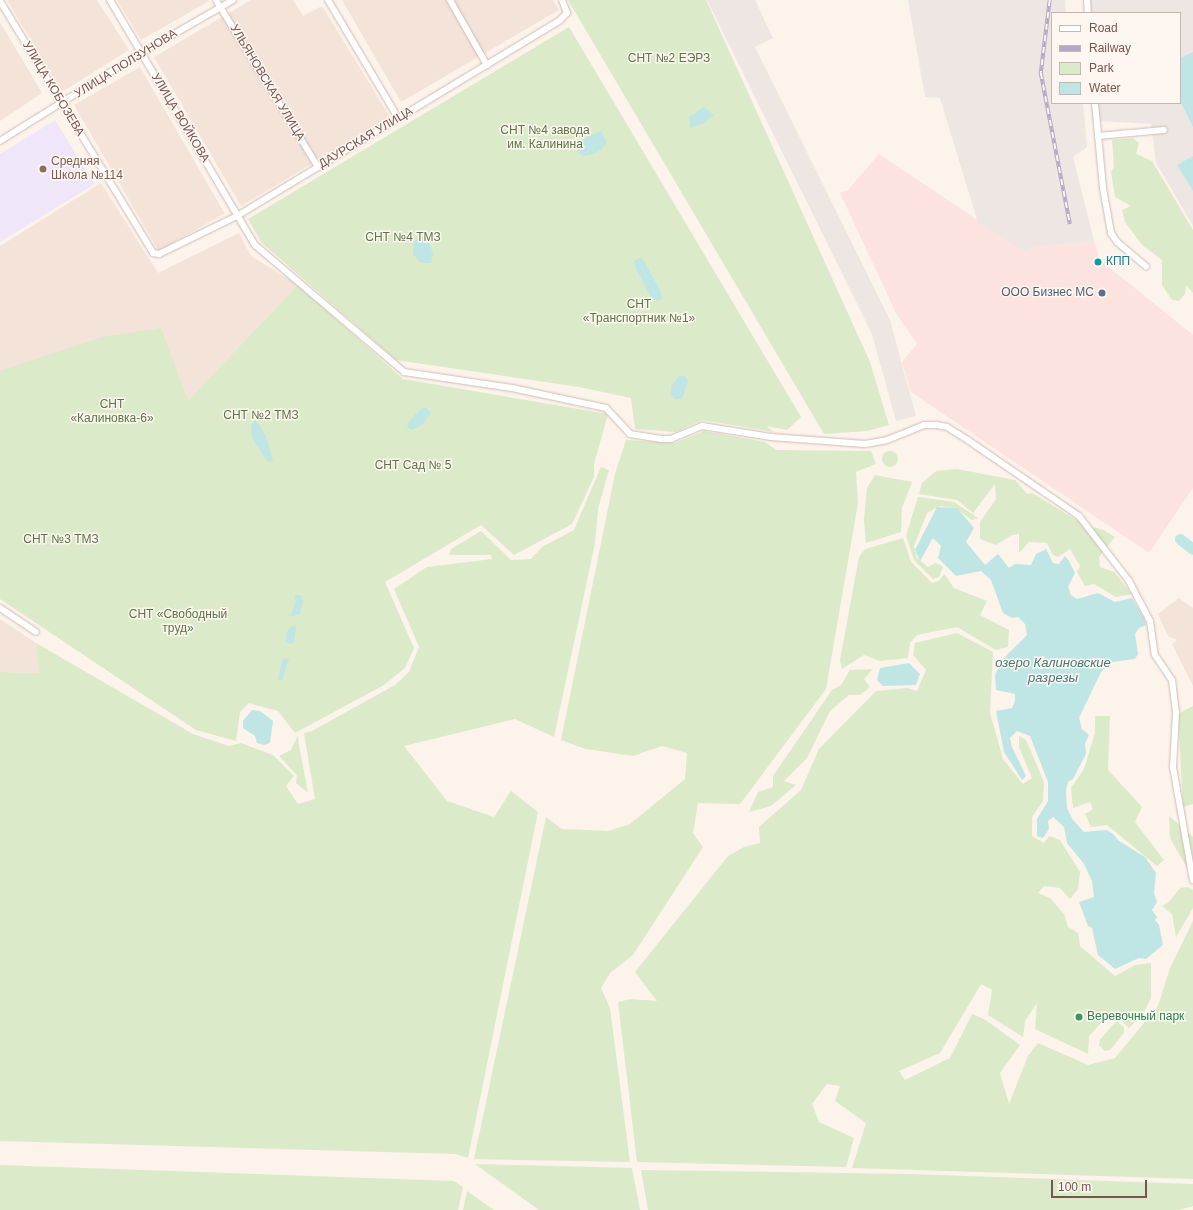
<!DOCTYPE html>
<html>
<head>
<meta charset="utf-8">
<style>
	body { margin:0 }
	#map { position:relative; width:1193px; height:1210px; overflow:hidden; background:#fcf3eb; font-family:Arial,sans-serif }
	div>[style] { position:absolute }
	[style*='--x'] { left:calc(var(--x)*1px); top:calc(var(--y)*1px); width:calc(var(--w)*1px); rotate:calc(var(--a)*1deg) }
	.residential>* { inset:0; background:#f3e3d9; transform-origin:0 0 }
	.commercial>* { inset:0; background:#fce3df }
	.industrial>* { inset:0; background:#eee6e3 }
	.education>* { inset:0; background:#efe7f9 }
	.green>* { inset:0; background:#dbeac9 }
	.round { border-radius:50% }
	.water>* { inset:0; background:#bfe6e5 }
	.river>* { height:11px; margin:-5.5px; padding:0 5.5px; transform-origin:5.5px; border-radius:5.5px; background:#bfe6e5 }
	.roads { filter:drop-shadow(0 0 1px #d1bbb2) drop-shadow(0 0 1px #d1bbb2) }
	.street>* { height:6px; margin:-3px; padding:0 3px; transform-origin:3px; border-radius:3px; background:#fff }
	.rail>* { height:3.5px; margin-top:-1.75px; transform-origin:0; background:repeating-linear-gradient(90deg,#fef7f1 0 6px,#b4a8c7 0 12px); box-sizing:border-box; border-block:1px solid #b4a8c7 }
	.dots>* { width:11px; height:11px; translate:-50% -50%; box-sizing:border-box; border:2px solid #fef7f1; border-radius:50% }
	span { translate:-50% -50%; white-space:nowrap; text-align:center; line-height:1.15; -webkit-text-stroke:3px #fef7f1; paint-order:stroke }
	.park-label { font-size:12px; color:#5a7643 }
	.street-label { font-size:12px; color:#77564e }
	.education-label { font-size:12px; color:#785e54 }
	.left { translate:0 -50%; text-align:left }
	.culture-label { font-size:12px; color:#0d838f }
	.service-label { font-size:12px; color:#4e5e75 }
	.right { translate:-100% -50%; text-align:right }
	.leisure-label { font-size:12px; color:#27864d }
	.water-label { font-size:13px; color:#427a7b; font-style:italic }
	.legend { position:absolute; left:1051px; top:12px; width:130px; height:92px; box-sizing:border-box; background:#fef7f1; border:1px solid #c8b7b0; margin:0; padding:5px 7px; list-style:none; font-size:12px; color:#77564e }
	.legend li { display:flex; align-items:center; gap:8px; height:20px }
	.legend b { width:20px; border:1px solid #c8b7b0 }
	.scale { position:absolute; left:1051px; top:1180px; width:96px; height:18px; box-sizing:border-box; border:2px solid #77564e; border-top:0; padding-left:5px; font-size:12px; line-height:14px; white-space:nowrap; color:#77564e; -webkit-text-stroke:3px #fef7f1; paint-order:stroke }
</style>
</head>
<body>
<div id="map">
	<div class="residential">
		<div style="clip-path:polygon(7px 0,97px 0,129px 50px,62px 92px)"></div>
		<div style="clip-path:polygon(117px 0,208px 0,209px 1px,141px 40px)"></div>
		<div style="clip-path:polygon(251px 0,293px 0,303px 16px,322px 6px,390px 117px,241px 206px,154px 57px)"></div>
		<div style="clip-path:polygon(342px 0,553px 0,559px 10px,401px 102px)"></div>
		<div style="clip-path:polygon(0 22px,42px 93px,0 121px)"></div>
		<div style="left:140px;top:67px;width:169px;height:76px;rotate:60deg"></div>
		<div style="clip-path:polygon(101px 183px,158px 273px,239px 233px,251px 256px,298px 285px,188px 402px,0 379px,0 246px)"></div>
		<div style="clip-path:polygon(1179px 598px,1193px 608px,1193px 686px,1172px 644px,1177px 640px,1168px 636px,1158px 614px)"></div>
		<div style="clip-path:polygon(0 619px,36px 643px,39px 673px,0 672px)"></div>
	</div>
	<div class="commercial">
		<div style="clip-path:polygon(879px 154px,1025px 252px,1035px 247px,1094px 241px,1100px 260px,1193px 335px,1193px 488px,1149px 553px,911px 392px,902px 362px,917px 344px,897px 315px,840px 193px,848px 190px)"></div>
	</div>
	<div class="industrial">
		<div style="clip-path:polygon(707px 0,755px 0,773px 38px,755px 47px,890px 320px,916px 416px,896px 421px,872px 334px)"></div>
		<div style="clip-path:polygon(908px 0,1065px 0,1066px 13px,1052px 13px,1052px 103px,1083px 103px,1087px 147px,1073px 157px,1094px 241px,1035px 247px,1025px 252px,978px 223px,940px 98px,925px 97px)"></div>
		<div style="clip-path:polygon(1090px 0,1193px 0,1193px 226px,1156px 163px,1151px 124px,1099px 121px,1098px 103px,1180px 103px,1180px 13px,1091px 13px)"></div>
	</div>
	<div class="education">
		<div style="clip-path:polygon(55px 120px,95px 184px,0 242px,0 154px)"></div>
	</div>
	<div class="green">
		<div style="clip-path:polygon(568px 0,706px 0,870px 362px,889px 425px,867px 431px,824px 434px)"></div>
		<div style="clip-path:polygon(569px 27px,801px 417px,787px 430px,766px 426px,774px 432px,702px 420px,675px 432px,635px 429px,631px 398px,579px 387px,396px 360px,261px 242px,248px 219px)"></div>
		<div style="clip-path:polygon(1133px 138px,1139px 143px,1136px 154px,1152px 161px,1193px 230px,1193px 293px,1186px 285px,1185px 294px,1179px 301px,1172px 300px,1162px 285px,1162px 260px,1142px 245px,1125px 222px,1122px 210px,1131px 206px,1115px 197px,1111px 172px,1114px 167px,1112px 140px)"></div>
		<div style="clip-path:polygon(298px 285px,403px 379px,608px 414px,594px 464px,594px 477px,572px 524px,514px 555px,481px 525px,385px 582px,414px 648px,405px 668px,384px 685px,295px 733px,278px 711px,249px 703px,240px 712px,236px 741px,196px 730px,0 599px,0 371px,103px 337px,161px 328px,188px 401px)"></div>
		<div style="clip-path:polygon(704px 431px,765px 442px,776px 450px,871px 451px,876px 464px,856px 472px,858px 503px,826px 689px,740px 804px,698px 803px,693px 833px,703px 847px,633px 955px,610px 973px,601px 988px,610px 1008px,630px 1162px,474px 1159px,546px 817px,562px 829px,608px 831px,630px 824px,685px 779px,687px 753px,662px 746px,633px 756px,586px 749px,561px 740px,615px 474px,626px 440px,675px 443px)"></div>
		<div class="round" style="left:882px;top:451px;width:16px;height:16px"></div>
		<div style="clip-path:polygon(601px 467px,609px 470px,598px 509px,595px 543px,554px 737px,515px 719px,404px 746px,447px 801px,494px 817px,511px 791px,538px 812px,468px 1158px,455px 1154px,0 1141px,0 672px,39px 673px,36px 643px,193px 734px,229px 746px,241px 743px,273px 755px,294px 776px,286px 786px,298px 804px,315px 799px,304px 733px,312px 731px,395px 685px,409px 672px,419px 647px,394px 589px,427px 567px,492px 559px,491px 555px,449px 555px,451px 549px,481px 531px,511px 560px,531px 559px,542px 547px,574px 530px)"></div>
		<div style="clip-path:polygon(957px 469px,1015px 480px,1027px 494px,1032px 493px,1086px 526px,1102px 529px,1115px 537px,1099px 557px,1100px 567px,1114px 572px,1132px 594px,1116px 597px,1094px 584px,1085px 586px,1077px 572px,1080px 566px,1070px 549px,1058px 557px,1052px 554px,1047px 543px,1029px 542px,1019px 553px,1019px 534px,1012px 535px,996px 545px,980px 539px,980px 522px,996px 499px,995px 484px,973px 513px,957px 500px,919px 494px,922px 483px,936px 471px)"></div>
		<div style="clip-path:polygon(875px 475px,912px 482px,902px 508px,901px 532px,866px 543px,864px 520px,867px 488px)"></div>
		<div style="clip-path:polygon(918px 497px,954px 502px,978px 518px,972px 520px,955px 508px,940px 506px,927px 513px,914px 546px,917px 558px,928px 567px,936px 563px,943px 567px,939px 577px,933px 579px,914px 560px,906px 536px)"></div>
		<div style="clip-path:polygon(903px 538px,911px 562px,932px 583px,939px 581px,944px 574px,954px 588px,987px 601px,980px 615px,1009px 630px,1008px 647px,996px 650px,957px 627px,917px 635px,910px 643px,908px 658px,880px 661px,864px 655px,842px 669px,840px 660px,859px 557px,865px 549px)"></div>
		<div style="clip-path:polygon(957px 633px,993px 652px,990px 713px,1003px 759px,1023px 784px,1032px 778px,1019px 747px,1019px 736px,1026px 740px,1044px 782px,1043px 801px,1032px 817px,1032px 836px,1044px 843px,1049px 836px,1060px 840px,1080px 872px,1078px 889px,1070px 899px,1060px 888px,1044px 886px,1038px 893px,1050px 898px,1064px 914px,1068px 927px,1078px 933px,1080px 946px,1115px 976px,1135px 965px,1151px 963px,1151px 998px,1143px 1014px,1129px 1028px,1119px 1018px,1122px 1015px,1109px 1014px,1089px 1036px,1088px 1054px,1035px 1029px,1037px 1003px,1025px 1021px,1023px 1037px,988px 1015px,992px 990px,981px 984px,940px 1053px,899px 1071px,905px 1080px,950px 1058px,972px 1014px,984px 1019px,1020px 1045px,1000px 1073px,1009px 1104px,1028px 1056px,1038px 1043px,1088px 1065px,1115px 1058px,1158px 1006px,1170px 968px,1193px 921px,1193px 1179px,852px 1168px,866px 1123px,835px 1101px,840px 1086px,827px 1084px,812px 1104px,819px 1122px,854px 1138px,846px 1167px,637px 1162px,618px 1002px,631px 999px,657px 1001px,635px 972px,728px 856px,744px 847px,760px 843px,759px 827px,801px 790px,819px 749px,876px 691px,907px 688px,917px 691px,926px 670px,913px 655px,915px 643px)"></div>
		<div style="clip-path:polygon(873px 669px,864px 679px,870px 687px,860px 695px,849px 695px,830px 711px,807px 758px,784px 781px,796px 785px,771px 806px,749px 812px,758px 792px,773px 787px,773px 776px,832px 690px,841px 685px,850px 670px)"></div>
		<div style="clip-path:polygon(1193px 706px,1193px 804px,1183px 807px,1178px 714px)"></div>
		<div style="clip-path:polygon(1095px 716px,1110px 716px,1108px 770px,1142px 807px,1135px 822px,1164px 860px,1157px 866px,1107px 825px,1091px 827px,1085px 814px,1093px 809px,1090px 802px,1073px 808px,1071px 788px,1084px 769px,1095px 733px)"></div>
		<div style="clip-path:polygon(298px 735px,299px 745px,308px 793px,296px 783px,297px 775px,279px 756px,291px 750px)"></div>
		<div style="clip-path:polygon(1169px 816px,1193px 837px,1193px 878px,1170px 838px)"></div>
		<div style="clip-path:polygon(1188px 887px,1193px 890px,1193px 908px,1176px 937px,1172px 914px,1162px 906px,1168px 903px,1180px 888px)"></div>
		<div style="clip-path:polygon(1116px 1021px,1124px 1027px,1124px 1033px,1110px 1050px,1105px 1051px,1099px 1045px,1100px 1040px)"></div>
		<div style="clip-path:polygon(475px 1164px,632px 1168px,640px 1210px,539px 1210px)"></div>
		<div style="clip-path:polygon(0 1165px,454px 1181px,463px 1187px,458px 1210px,0 1210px)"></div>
		<div style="clip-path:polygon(641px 1170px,909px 1174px,1193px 1184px,1193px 1206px,1179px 1210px,648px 1210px)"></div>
		<div style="clip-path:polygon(467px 1191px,494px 1210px,463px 1210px)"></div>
	</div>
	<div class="water">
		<div style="clip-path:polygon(1193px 52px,1193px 127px,1180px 101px,1180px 58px)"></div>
		<div style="clip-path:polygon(704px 107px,714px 115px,702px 124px,690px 128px,689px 117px)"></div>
		<div style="clip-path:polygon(601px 131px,607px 142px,602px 149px,593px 154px,583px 156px,579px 153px,576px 147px,583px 139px)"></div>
		<div style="clip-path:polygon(1193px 156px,1193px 191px,1177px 165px)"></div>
		<div style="clip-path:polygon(419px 238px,425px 238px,429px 243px,433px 254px,431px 263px,421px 263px,413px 254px,414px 241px)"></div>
		<div style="clip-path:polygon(639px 258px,643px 259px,661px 292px,662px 299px,657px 301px,650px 296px,635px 266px,634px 261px)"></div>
		<div style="clip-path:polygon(679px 376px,685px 376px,688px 381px,682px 399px,675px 399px,671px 394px,671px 386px)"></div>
		<div style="clip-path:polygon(423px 407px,427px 408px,431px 413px,422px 425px,412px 430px,407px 427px,409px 421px)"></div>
		<div style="clip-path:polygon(255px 419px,266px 436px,273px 461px,268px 462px,252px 438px,251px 426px)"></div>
		<div style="clip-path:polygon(937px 507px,957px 508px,974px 528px,966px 542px,985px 565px,998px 554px,1009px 568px,1015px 564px,1031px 565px,1036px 554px,1046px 549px,1053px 563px,1059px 564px,1065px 556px,1069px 561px,1075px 573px,1068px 587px,1071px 595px,1077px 599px,1098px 593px,1115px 602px,1132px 598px,1144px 618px,1146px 625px,1139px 628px,1135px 634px,1138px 654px,1135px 659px,1112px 662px,1101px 672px,1079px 718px,1082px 729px,1089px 735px,1085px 744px,1086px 754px,1073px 779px,1068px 782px,1066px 790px,1067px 808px,1073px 820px,1084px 832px,1106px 830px,1112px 833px,1119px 841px,1145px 857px,1156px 873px,1154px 893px,1157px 902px,1152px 910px,1157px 917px,1155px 920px,1159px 925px,1163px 945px,1146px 959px,1139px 958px,1115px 969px,1098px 955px,1092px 928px,1088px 926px,1079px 902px,1094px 897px,1092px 881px,1084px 864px,1067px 843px,1064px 827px,1053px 817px,1048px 821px,1049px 829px,1043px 838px,1037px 836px,1037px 819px,1048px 801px,1048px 782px,1030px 736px,1017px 731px,1010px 738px,1012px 747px,1026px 776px,1022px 780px,1004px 752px,996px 711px,1012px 708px,1015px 701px,1015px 694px,996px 690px,995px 675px,1002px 660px,1027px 635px,1025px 624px,1018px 617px,1012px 618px,1003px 613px,991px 580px,981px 571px,956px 576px,938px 558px,941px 546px,933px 538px,920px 561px,915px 550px)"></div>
		<div style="clip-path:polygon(301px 595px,303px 601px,300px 614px,290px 617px,296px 601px,294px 596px)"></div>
		<div style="clip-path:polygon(291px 626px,296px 627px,294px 642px,290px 644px,286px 642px,287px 632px)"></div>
		<div style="clip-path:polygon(283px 658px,289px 659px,282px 681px,278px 679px)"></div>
		<div style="clip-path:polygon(909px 663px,920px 674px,916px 685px,883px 686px,877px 680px,880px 668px)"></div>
		<div style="clip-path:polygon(252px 710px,260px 711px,273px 721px,270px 743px,264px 745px,257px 743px,255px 736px,243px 728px,243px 721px)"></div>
	</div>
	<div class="river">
		<div style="--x:1180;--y:539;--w:16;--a:38"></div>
	</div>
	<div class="roads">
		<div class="street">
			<div style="--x:110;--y:0;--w:285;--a:59.4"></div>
			<div style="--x:255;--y:245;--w:196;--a:40.4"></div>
			<div style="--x:404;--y:372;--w:109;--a:8.4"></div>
			<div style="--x:512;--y:388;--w:96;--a:12"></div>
			<div style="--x:606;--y:408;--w:35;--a:47"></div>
			<div style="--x:630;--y:434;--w:33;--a:9"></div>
			<div style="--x:663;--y:439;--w:8;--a:0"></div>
			<div style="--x:671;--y:439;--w:34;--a:-23"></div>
			<div style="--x:702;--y:426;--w:70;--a:9.1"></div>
			<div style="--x:771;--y:437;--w:94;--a:4.3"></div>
			<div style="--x:865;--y:444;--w:22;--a:-10"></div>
			<div style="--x:887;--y:440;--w:40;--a:-22"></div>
			<div style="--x:924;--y:425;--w:12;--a:0"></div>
			<div style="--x:936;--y:425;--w:11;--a:10"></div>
			<div style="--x:947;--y:427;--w:26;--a:32"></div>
			<div style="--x:969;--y:441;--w:133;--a:34.3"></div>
			<div style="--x:1079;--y:516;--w:82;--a:52.4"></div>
			<div style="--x:1129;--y:581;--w:45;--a:62.3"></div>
			<div style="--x:1150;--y:621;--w:34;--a:82"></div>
			<div style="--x:1155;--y:655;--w:30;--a:56"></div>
			<div style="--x:1172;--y:680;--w:32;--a:83"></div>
			<div style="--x:1176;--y:712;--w:55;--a:93.1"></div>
			<div style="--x:1173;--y:767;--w:115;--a:80"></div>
			<div style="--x:216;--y:0;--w:196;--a:58.6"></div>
			<div style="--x:328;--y:0;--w:137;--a:59.3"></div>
			<div style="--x:450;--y:0;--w:75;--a:60.4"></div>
			<div style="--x:1087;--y:0;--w:13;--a:86"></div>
			<div style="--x:0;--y:1;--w:295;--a:58.7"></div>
			<div style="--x:153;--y:253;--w:6;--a:9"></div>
			<div style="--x:159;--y:254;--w:87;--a:-26"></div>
			<div style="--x:237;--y:216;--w:378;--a:-31.2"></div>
			<div style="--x:560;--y:20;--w:10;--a:-45"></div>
			<div style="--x:567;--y:13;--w:14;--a:-111"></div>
			<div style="--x:1095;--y:103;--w:85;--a:84.6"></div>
			<div style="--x:1103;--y:188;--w:46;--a:79.9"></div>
			<div style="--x:1111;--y:233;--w:11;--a:56"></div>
			<div style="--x:1117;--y:242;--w:38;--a:40"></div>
			<div style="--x:1098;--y:136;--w:66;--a:-5.2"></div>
			<div style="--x:0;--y:141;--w:166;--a:-32"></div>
			<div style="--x:141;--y:53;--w:106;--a:-29.9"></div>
			<div style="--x:0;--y:608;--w:43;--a:33.7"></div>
		</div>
	</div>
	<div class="rail">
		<div style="--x:1050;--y:0;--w:74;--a:97"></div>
		<div style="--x:1041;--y:73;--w:154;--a:79.1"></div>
	</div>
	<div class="dots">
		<div style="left:43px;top:169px;background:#8d6e63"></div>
		<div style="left:1098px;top:262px;background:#0f9aa8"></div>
		<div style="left:1102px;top:293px;background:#5c6f8a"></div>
		<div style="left:1079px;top:1017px;background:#2e9e5b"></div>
	</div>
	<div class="park-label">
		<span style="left:669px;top:59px">СНТ №2 ЕЭРЗ</span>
		<span style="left:545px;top:138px">СНТ №4 завода<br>им. Калинина</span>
		<span style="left:403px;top:238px">СНТ №4 ТМЗ</span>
		<span style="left:639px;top:312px">СНТ<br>«Транспортник №1»</span>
		<span style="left:112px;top:412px">СНТ<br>«Калиновка-6»</span>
		<span style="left:261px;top:416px">СНТ №2 ТМЗ</span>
		<span style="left:413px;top:466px">СНТ Сад № 5</span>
		<span style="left:61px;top:540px">СНТ №3 ТМЗ</span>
		<span style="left:178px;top:622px">СНТ «Свободный<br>труд»</span>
	</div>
	<div class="street-label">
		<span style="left:126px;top:64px;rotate:-32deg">УЛИЦА ПОЛЗУНОВА</span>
		<span style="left:267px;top:83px;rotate:59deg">УЛЬЯНОВСКАЯ УЛИЦА</span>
		<span style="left:53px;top:89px;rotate:59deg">УЛИЦА КОБОЗЕВА</span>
		<span style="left:180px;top:118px;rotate:59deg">УЛИЦА ВОЙКОВА</span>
		<span style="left:366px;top:138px;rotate:-31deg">ДАУРСКАЯ УЛИЦА</span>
	</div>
	<div class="education-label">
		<span class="left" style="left:51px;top:169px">Средняя<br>Школа №114</span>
	</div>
	<div class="culture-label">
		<span class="left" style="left:1106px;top:262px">КПП</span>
	</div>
	<div class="service-label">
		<span class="right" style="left:1094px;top:293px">ООО Бизнес МС</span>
	</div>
	<div class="leisure-label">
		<span class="left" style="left:1087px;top:1017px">Веревочный парк</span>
	</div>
	<div class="water-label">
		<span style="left:1053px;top:671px">озеро Калиновские<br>разрезы</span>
	</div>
	<ul class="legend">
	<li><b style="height:5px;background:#fff"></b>Road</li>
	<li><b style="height:5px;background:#b4a8c7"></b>Railway</li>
	<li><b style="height:11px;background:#dbeac9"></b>Park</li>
	<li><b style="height:11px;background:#bfe6e5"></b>Water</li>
	</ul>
	<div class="scale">100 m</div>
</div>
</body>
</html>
